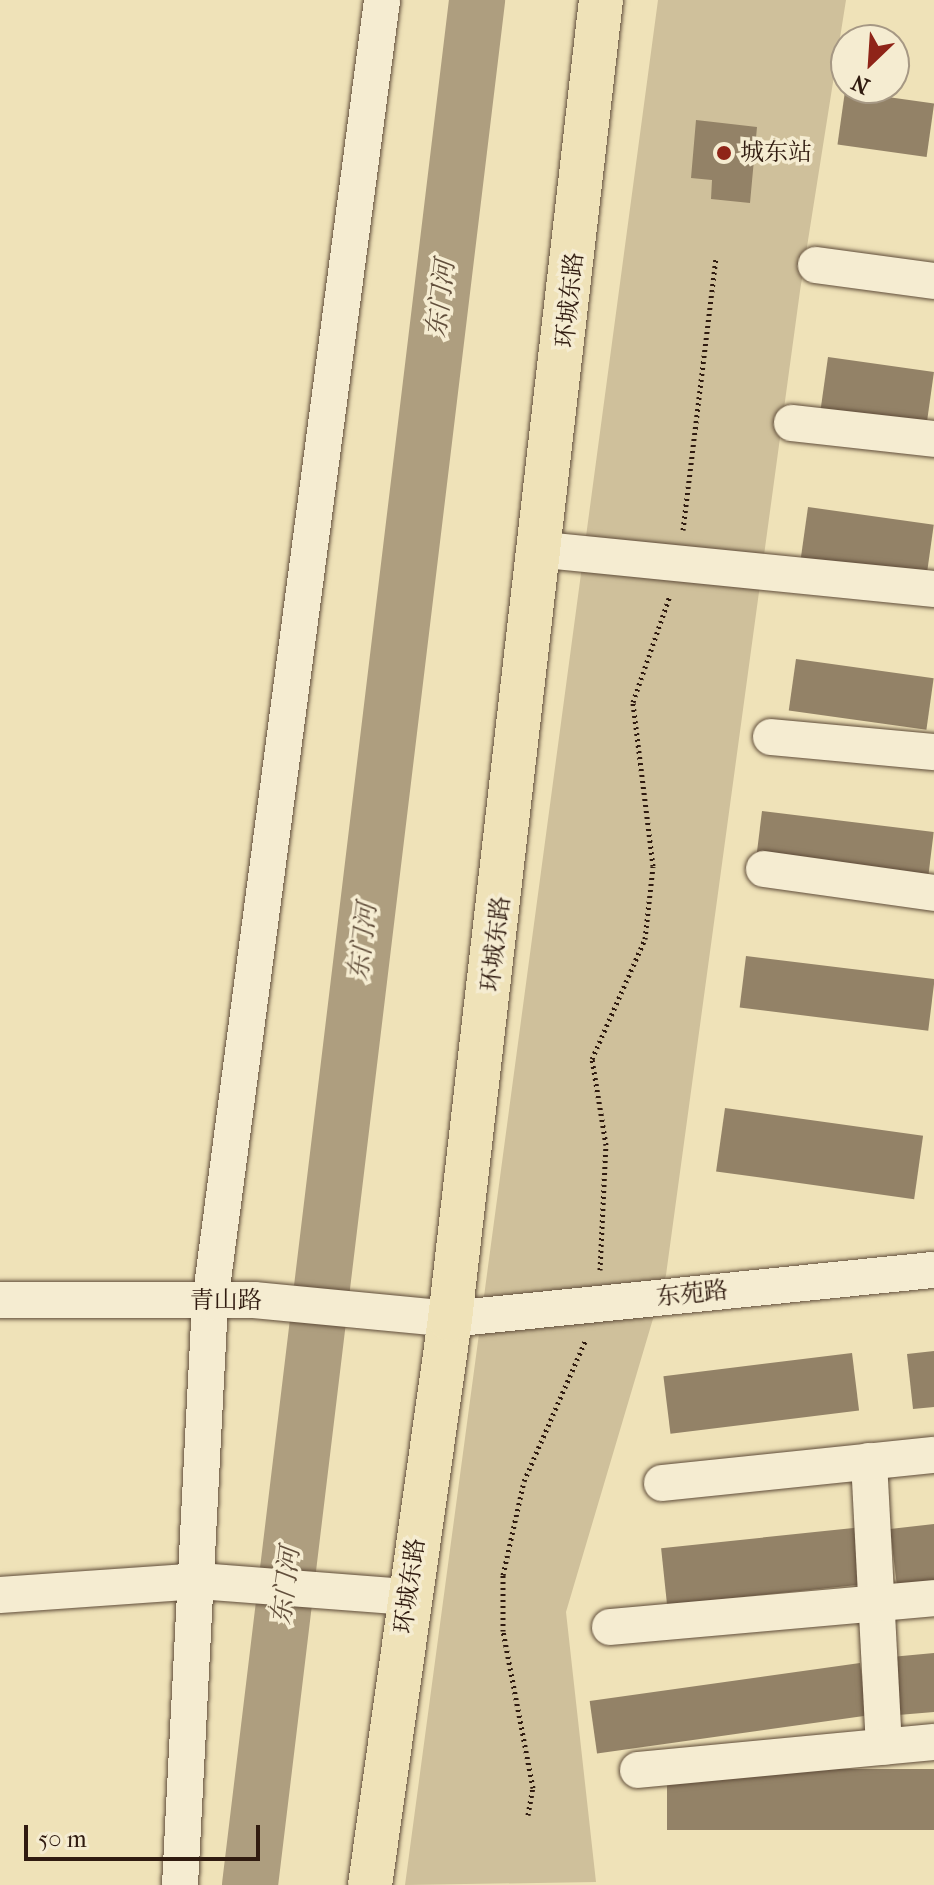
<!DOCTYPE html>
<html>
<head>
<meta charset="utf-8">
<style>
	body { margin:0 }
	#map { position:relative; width:934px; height:1885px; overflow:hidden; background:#efe2b8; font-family:"IM FELL French Canon","Noto Serif SC",serif }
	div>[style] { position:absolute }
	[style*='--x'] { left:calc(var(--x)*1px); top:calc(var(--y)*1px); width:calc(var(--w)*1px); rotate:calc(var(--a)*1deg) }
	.green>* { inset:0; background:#cfc09b }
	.river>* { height:56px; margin:-28px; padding:0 28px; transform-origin:28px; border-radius:28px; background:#ae9e7f }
	.building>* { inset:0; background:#938267; transform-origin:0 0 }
	.path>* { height:5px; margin-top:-2.5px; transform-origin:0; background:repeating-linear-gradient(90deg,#301b10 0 2px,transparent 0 6px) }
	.roads { filter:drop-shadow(0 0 2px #604d3a) drop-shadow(0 0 2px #604d3a) }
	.minor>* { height:36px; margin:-18px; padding:0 18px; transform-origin:18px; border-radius:18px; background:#f5ecd1 }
	.major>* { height:44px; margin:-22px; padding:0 22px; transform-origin:22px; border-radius:22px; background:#efe2b8 }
	.dots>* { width:22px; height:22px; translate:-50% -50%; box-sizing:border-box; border:4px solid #f5ecd1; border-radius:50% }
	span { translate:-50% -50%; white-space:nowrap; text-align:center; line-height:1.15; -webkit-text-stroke:7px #f5ecd1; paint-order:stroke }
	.poi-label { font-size:24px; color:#301b10 }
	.left { translate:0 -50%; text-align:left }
	.street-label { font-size:24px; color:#301b10 }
	.water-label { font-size:26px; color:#624f3c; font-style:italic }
	.north { position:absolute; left:830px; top:24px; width:80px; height:80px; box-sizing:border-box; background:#f5ecd1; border:2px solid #a69884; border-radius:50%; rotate:205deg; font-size:22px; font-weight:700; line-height:32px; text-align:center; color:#301b10 }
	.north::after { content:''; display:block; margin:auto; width:28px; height:36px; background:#8f2418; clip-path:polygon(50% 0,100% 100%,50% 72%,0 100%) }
	.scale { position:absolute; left:24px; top:1825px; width:236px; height:36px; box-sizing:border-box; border:4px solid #301b10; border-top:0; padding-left:10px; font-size:24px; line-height:28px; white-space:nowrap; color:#301b10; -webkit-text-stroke:6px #f5ecd1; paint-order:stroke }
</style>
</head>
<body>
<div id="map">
	<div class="green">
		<div style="clip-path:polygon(658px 0,846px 0,800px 291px,666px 1275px,566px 1612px,596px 1882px,405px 1885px)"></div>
	</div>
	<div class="river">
		<div style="--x:250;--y:1885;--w:1899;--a:-83.13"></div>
	</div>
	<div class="building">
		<div style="left:845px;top:91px;width:90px;height:54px;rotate:8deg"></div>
		<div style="clip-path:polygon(696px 120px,757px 127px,750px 203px,711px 199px,712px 180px,691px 178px)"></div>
		<div style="left:828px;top:357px;width:107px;height:53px;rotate:8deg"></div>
		<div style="left:808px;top:507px;width:127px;height:55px;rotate:8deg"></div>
		<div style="left:796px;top:659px;width:139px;height:52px;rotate:8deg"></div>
		<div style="left:762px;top:811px;width:173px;height:52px;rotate:7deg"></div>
		<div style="left:746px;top:956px;width:190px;height:52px;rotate:7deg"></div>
		<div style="left:725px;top:1108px;width:200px;height:64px;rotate:8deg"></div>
		<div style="clip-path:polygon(934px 1351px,934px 1407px,913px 1409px,907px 1354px)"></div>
		<div style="left:852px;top:1353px;width:58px;height:190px;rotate:83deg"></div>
		<div style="clip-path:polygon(934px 1524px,934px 1581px,897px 1586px,890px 1529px)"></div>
		<div style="left:863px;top:1527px;width:57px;height:203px;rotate:84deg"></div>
		<div style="clip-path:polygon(934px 1653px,934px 1712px,898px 1715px,891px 1657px)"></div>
		<div style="left:860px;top:1663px;width:53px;height:273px;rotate:82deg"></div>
		<div style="left:934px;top:1769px;width:61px;height:267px;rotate:90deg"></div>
	</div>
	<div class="path">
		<div style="--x:683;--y:530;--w:275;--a:-83.1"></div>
		<div style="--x:600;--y:1270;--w:125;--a:-87.3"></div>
		<div style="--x:606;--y:1145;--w:87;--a:-99.2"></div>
		<div style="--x:592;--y:1059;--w:131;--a:-66.2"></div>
		<div style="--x:645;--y:939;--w:73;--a:-83.7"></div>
		<div style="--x:653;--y:866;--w:165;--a:-97"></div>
		<div style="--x:633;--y:702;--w:113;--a:-70.9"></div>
		<div style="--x:528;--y:1815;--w:27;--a:-80"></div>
		<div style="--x:533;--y:1788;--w:160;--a:-100.8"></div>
		<div style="--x:503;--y:1631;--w:56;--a:-90"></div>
		<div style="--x:503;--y:1575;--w:96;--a:-77.4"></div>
		<div style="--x:524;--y:1481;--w:155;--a:-66.4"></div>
	</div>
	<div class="roads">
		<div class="minor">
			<div style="--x:816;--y:265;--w:119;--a:7.7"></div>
			<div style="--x:792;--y:423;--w:143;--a:6.4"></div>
			<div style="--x:544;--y:550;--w:392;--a:5.7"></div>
			<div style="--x:771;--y:737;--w:164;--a:5.3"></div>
			<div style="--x:764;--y:869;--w:172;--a:8"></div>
			<div style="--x:0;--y:1300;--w:254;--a:0"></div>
			<div style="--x:254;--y:1300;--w:197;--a:5.5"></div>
			<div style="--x:450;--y:1319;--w:486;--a:-5.8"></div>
			<div style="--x:869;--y:1461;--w:286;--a:87"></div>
			<div style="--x:662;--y:1483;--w:273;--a:-5.9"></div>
			<div style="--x:0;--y:1595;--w:199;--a:-4"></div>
			<div style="--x:199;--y:1581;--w:210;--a:4.4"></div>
			<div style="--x:610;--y:1627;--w:325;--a:-5.1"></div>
			<div style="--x:638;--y:1770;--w:297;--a:-5.4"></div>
			<div style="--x:180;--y:1885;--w:584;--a:-87.05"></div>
			<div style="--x:210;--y:1302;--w:1313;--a:-82.47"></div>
		</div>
		<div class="major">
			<div style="--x:370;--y:1885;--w:572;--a:-81.95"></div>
			<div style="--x:450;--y:1319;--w:1328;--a:-83.47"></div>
		</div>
	</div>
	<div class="dots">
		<div style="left:724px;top:153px;background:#8f2418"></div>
	</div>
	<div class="poi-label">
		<span class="left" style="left:740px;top:153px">城东站</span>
	</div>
	<div class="street-label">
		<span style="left:570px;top:300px;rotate:-84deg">环城东路</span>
		<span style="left:496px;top:944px;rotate:-83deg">环城东路</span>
		<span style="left:692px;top:1294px;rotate:-6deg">东苑路</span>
		<span style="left:226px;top:1301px">青山路</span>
		<span style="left:410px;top:1586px;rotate:-82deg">环城东路</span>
	</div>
	<div class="water-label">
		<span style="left:441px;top:299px;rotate:-83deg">东门河</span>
		<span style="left:363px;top:942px;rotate:-83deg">东门河</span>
		<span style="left:286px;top:1586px;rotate:-83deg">东门河</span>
	</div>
	<div class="north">N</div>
	<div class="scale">50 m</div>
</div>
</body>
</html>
